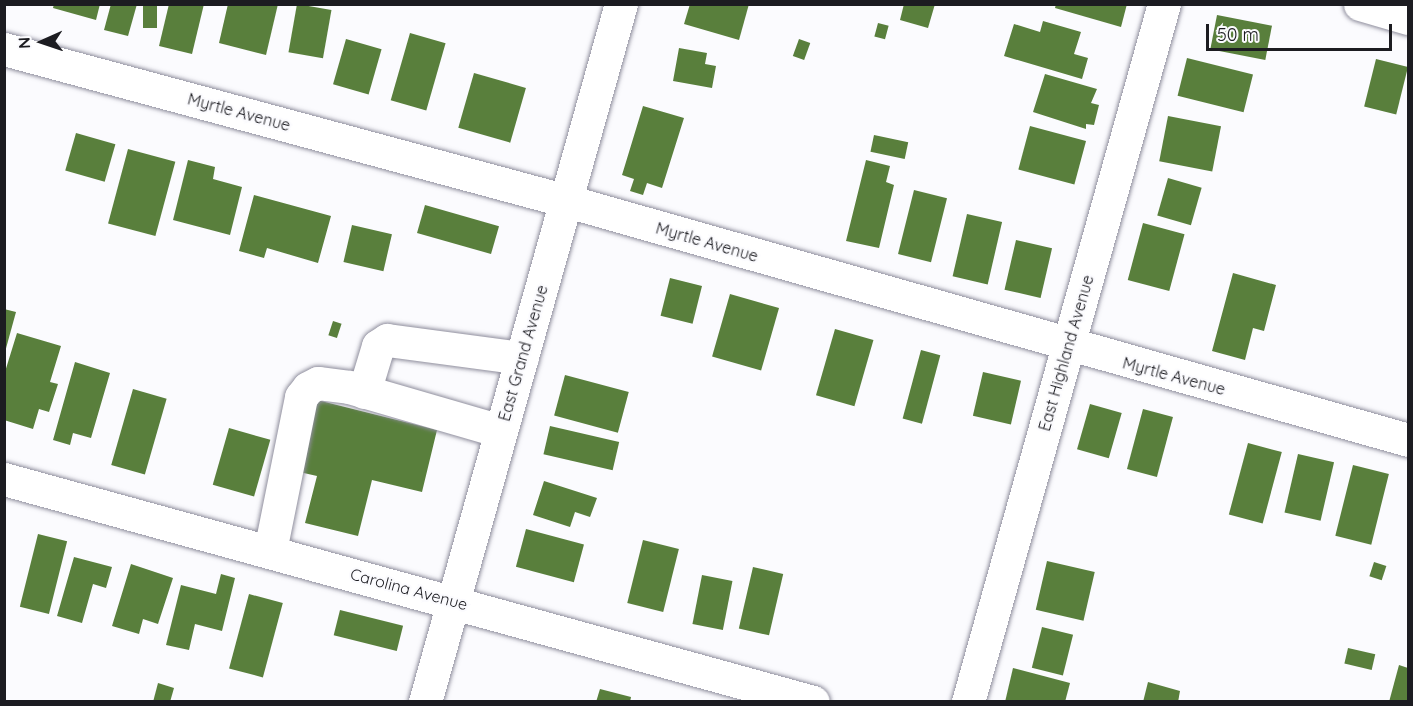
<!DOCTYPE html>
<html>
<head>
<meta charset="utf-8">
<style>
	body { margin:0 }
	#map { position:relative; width:1413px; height:706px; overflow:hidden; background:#fbfbfe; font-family:Quicksand,sans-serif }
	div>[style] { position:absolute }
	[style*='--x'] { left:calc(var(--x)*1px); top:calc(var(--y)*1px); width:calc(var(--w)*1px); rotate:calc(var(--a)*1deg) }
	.building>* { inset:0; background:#597f3c; transform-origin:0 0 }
	.roads { filter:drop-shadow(0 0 2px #8f8e9d) drop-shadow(0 0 2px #8f8e9d) }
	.minor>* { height:33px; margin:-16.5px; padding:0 16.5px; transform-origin:16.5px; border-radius:16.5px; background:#fff }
	.major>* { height:33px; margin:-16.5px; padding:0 16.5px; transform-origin:16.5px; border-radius:16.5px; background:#fff }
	span { translate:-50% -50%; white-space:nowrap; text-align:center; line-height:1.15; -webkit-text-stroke:4.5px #fbfbfe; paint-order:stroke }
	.street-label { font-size:16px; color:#1c1c21 }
	.frame { position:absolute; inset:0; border:6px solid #1c1c21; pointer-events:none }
	.north { position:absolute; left:12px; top:12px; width:60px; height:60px; -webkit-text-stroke:4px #fbfbfe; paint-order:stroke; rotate:267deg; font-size:16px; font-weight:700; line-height:24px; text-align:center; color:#1c1c21 }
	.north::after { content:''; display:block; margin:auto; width:21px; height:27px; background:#1c1c21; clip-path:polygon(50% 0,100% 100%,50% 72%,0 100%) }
	.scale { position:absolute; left:1206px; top:24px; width:186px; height:27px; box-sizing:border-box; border:3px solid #1c1c21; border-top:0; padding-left:8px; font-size:18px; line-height:21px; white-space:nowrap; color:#1c1c21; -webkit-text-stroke:4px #fbfbfe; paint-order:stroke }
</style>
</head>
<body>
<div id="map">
	<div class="building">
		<div style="clip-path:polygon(54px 4px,100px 4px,96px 20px,53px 8px)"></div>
		<div style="clip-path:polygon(111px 4px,137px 4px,128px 36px,104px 30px)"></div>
		<div style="left:143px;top:4px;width:14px;height:24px"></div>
		<div style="clip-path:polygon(169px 4px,204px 4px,192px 54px,159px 46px)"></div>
		<div style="clip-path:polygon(228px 4px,278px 4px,266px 55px,219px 43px)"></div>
		<div style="left:297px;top:4px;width:35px;height:49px;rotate:10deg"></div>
		<div style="clip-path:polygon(690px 4px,749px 4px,739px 40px,684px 24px)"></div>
		<div style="clip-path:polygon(904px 4px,935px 4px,928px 28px,900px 20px)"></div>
		<div style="clip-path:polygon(1056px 4px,1127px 4px,1121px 27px,1055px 8px)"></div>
		<div style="left:1217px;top:15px;width:56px;height:35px;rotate:11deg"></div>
		<div style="clip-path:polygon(1043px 21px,1081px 32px,1074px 54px,1088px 58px,1082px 79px,1004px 56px,1014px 24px,1040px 32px)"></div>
		<div style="left:878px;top:23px;width:11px;height:14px;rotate:15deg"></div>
		<div style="left:410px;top:33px;width:37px;height:70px;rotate:16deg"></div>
		<div style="left:346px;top:39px;width:37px;height:47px;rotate:16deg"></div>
		<div style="left:799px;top:39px;width:12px;height:18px;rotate:20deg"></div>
		<div style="clip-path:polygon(679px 48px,707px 53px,705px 64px,716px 66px,712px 88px,673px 81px)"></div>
		<div style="left:1187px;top:58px;width:68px;height:39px;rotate:14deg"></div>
		<div style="left:1376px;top:59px;width:33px;height:49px;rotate:14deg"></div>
		<div style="left:474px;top:73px;width:54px;height:57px;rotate:16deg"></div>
		<div style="clip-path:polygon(1045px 74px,1097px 89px,1091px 103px,1099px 105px,1094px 125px,1086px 124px,1086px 129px,1033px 112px)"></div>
		<div style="clip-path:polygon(643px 106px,684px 118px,662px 188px,647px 183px,643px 195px,630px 191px,634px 179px,622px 175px)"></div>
		<div style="left:1168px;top:116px;width:54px;height:46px;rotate:11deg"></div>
		<div style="left:1030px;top:126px;width:58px;height:45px;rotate:15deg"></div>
		<div style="left:76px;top:133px;width:41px;height:39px;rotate:16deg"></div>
		<div style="left:874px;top:135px;width:35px;height:17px;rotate:12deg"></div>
		<div style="left:128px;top:149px;width:49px;height:77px;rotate:15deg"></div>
		<div style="clip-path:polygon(188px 160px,215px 167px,213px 179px,242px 187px,230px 235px,173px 220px)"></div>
		<div style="clip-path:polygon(866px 160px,890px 166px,886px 182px,894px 185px,879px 248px,846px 241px)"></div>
		<div style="left:1168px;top:178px;width:35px;height:39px;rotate:16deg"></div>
		<div style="left:914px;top:190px;width:34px;height:66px;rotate:14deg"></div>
		<div style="clip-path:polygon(254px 195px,331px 216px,318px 263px,267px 248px,264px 258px,239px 251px)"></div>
		<div style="left:425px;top:205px;width:77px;height:29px;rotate:16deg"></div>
		<div style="left:967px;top:214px;width:36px;height:64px;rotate:13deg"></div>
		<div style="left:1143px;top:223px;width:43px;height:59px;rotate:15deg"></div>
		<div style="left:352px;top:225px;width:41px;height:38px;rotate:13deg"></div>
		<div style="left:1016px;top:240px;width:37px;height:51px;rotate:13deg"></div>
		<div style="clip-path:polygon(1233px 273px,1276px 285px,1264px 331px,1253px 328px,1245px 360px,1212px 351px)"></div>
		<div style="left:670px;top:278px;width:33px;height:39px;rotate:14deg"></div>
		<div style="left:730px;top:294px;width:51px;height:65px;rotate:16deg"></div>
		<div style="clip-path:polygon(4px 309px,16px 312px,5px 352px,4px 352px)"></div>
		<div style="left:333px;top:321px;width:9px;height:15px;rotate:18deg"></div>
		<div style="left:835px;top:329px;width:40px;height:69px;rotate:16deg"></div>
		<div style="clip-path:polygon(17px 333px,61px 346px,50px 382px,58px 384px,49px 412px,39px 409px,33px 429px,4px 420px,4px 375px)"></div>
		<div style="left:921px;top:350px;width:20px;height:71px;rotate:15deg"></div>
		<div style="clip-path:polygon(75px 362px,110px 373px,91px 438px,73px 433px,70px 445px,53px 440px)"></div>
		<div style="left:983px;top:372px;width:39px;height:45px;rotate:13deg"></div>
		<div style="left:565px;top:375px;width:66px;height:42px;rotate:15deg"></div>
		<div style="left:133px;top:389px;width:35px;height:79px;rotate:16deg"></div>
		<div style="clip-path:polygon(313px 399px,437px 430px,422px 492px,372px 480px,358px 536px,305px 523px,317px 476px,295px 471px)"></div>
		<div style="left:1090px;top:404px;width:33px;height:47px;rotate:16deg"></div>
		<div style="left:1143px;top:409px;width:31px;height:62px;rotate:15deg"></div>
		<div style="left:550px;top:426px;width:71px;height:29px;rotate:13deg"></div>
		<div style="left:229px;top:428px;width:43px;height:59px;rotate:16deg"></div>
		<div style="left:1248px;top:443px;width:35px;height:74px;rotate:15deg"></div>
		<div style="left:1298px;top:454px;width:37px;height:60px;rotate:13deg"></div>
		<div style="left:1353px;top:465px;width:37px;height:73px;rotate:14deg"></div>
		<div style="clip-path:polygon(544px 481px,597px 498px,590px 517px,575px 512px,570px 527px,533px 515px)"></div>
		<div style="left:526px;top:529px;width:60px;height:39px;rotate:15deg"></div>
		<div style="left:38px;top:534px;width:30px;height:75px;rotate:14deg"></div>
		<div style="left:643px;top:540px;width:37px;height:65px;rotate:14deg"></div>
		<div style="clip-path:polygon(74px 557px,112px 567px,106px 588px,93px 584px,82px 623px,57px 616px)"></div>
		<div style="left:1047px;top:561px;width:49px;height:50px;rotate:13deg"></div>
		<div style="left:1374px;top:562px;width:13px;height:15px;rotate:18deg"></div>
		<div style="clip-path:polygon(131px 564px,173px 578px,158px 624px,143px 619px,139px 634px,112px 626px)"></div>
		<div style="left:753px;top:567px;width:31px;height:63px;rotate:13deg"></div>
		<div style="clip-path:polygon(221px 574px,235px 578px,222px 631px,195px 624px,189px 650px,166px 645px,181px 585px,216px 594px)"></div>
		<div style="left:702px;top:575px;width:31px;height:50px;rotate:11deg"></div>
		<div style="left:249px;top:594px;width:35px;height:77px;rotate:15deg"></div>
		<div style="left:340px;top:610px;width:65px;height:26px;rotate:14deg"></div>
		<div style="left:1042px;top:627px;width:32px;height:42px;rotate:14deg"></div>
		<div style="left:1348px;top:648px;width:28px;height:16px;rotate:13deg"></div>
		<div style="clip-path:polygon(1399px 665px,1408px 668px,1408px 702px,1389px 702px)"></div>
		<div style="clip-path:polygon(1013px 668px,1070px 683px,1065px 702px,1005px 702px)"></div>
		<div style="clip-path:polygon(1148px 682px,1180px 691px,1178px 702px,1143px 702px)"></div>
		<div style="clip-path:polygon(158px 683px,174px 688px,170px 702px,153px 702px)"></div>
		<div style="clip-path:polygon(600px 689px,631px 697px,630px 702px,596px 702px)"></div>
	</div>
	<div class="roads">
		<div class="minor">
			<div style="--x:1360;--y:4;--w:50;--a:16.3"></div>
			<div style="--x:4;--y:49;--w:583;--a:15.11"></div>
			<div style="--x:567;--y:201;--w:874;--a:15.86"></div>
			<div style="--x:364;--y:392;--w:48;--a:-73.1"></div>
			<div style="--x:378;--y:346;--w:11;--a:-34"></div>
			<div style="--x:387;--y:340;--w:136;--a:7.6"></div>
			<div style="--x:4;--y:479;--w:839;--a:15.41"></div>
			<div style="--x:270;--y:551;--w:157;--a:-78.6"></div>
			<div style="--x:301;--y:397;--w:11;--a:-52"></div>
			<div style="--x:308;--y:388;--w:11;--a:-27"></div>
			<div style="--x:318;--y:383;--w:31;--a:7"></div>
			<div style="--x:349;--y:387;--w:157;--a:16.2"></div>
			<div style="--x:968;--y:702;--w:725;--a:-74.32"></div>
		</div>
		<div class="major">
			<div style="--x:425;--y:702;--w:725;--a:-74.32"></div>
		</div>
	</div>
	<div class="street-label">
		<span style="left:239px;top:112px;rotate:15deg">Myrtle Avenue</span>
		<span style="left:707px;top:242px;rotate:16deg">Myrtle Avenue</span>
		<span style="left:523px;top:353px;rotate:-74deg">East Grand Avenue</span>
		<span style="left:1066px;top:353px;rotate:-74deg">East Highland Avenue</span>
		<span style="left:1174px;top:376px;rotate:15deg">Myrtle Avenue</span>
		<span style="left:409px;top:589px;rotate:15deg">Carolina Avenue</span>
	</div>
	<div class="frame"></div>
	<div class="north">N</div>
	<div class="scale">50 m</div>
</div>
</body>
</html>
